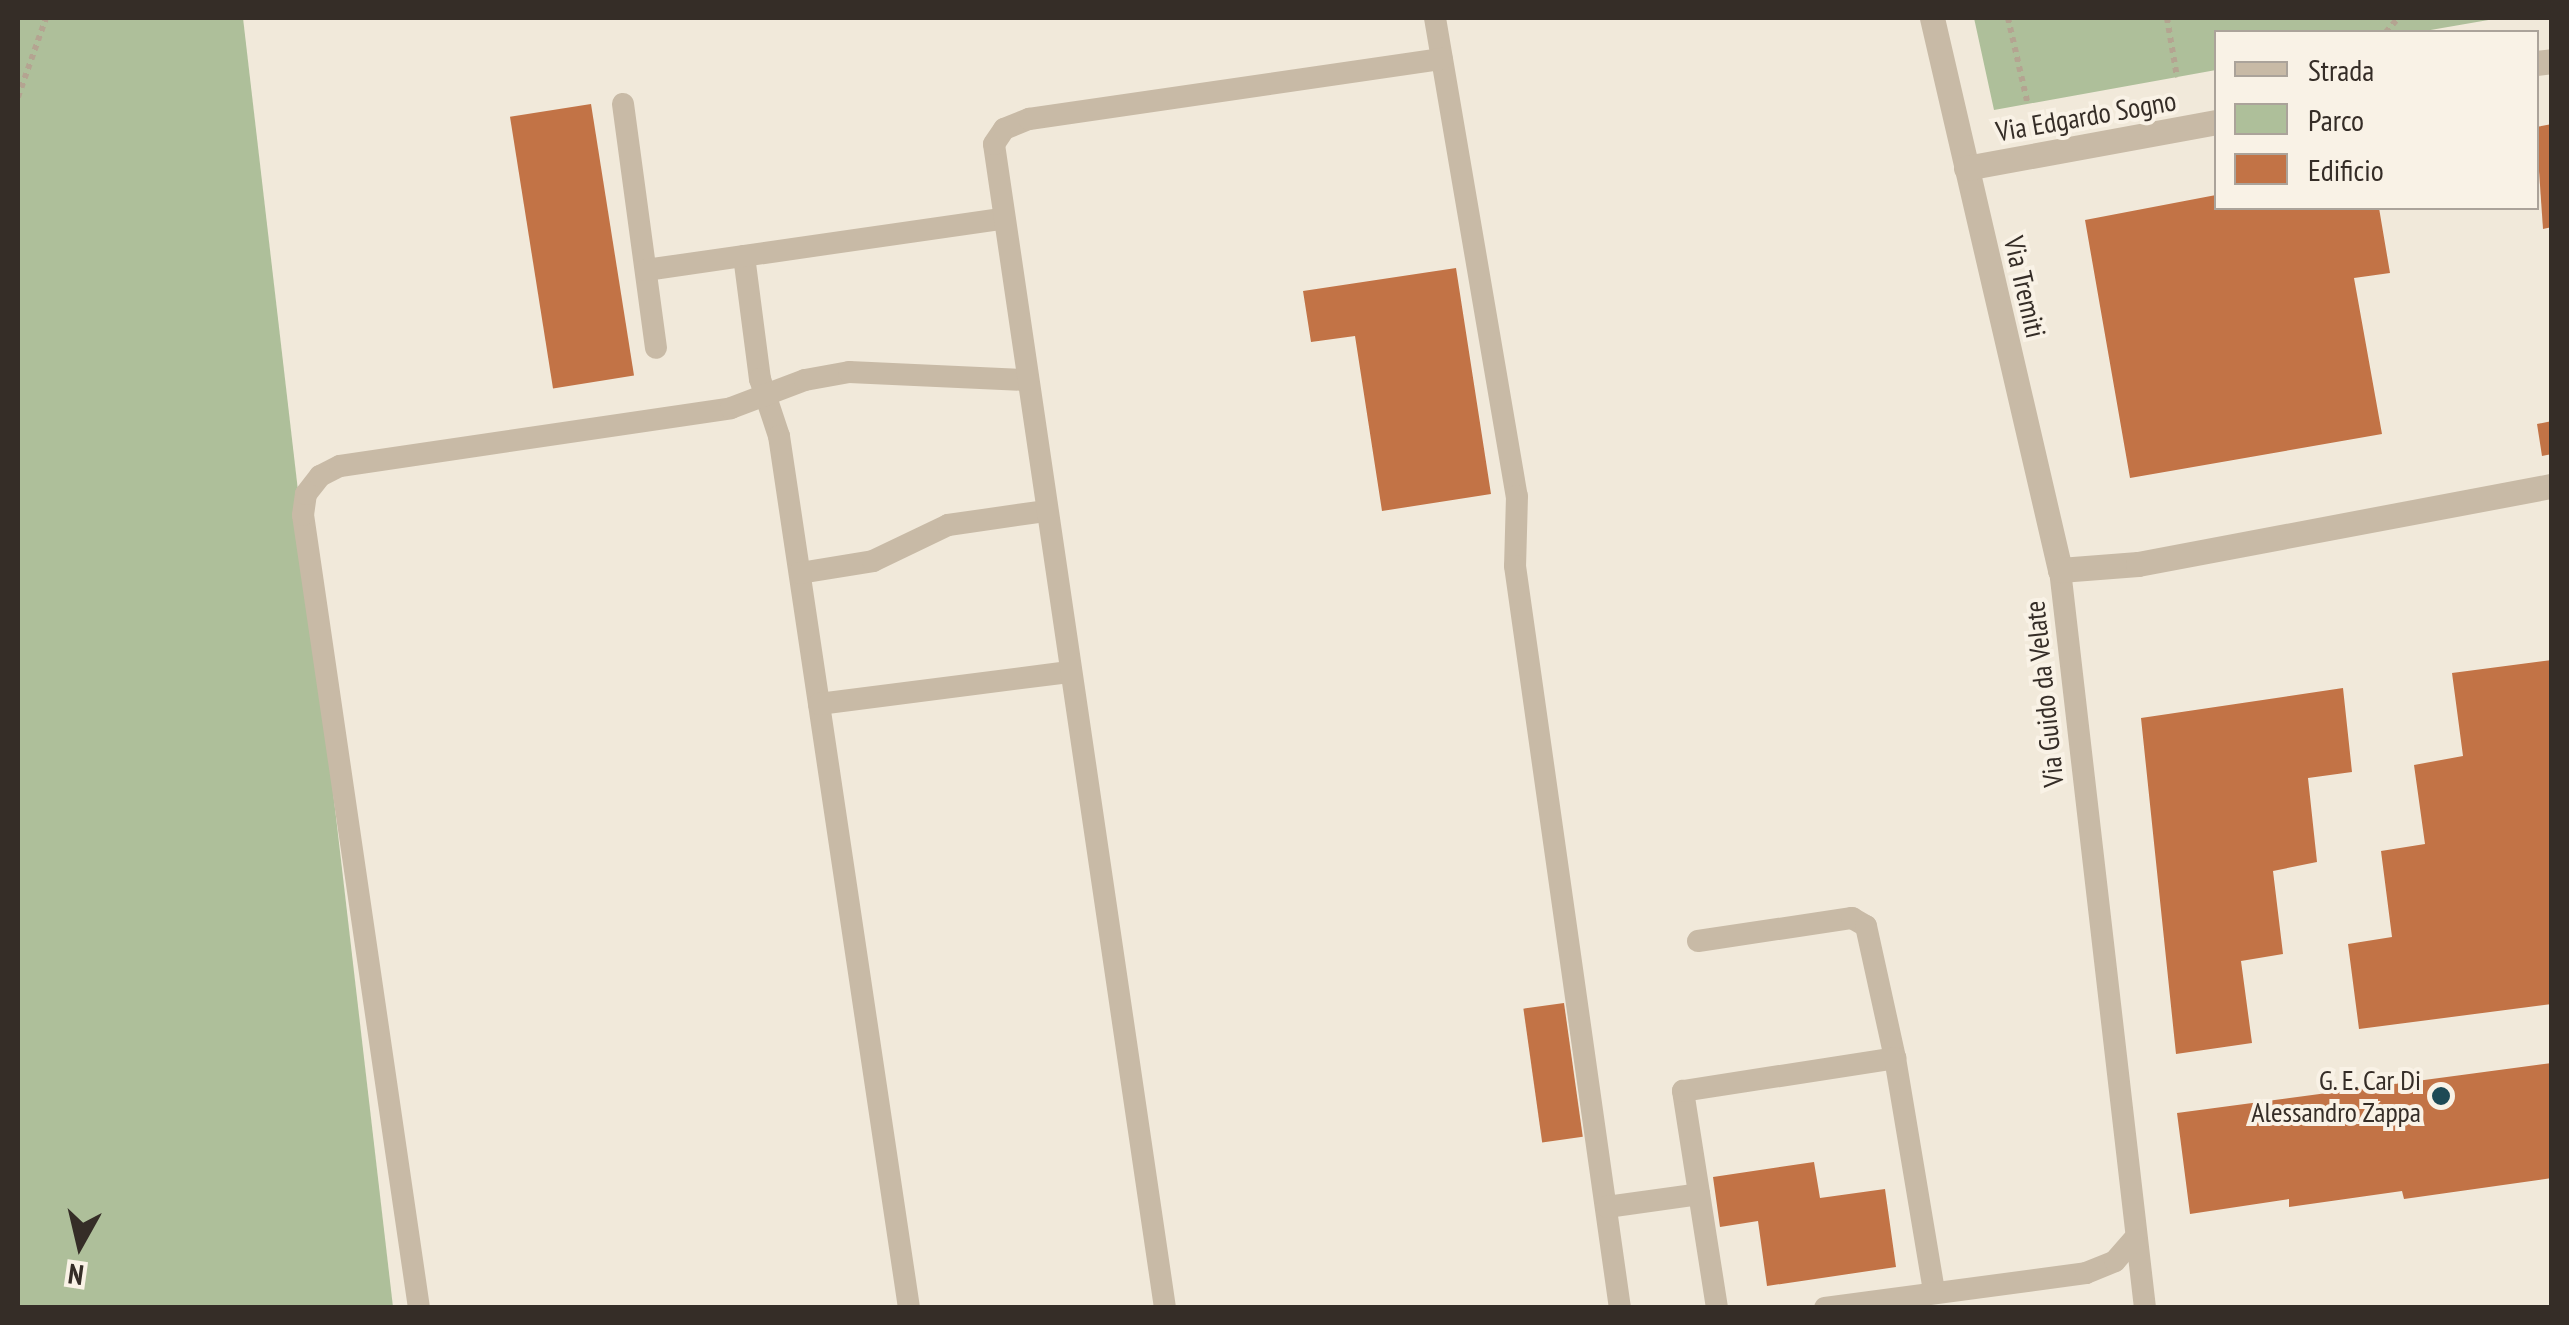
<!DOCTYPE html>
<html>
<head>
<meta charset="utf-8">
<style>
	body { margin:0 }
	#map { position:relative; width:2569px; height:1325px; overflow:hidden; background:#f1e9da; font-family:"PT Sans Narrow",sans-serif }
	div>[style] { position:absolute }
	[style*='--x'] { left:calc(var(--x)*1px); top:calc(var(--y)*1px); width:calc(var(--w)*1px); rotate:calc(var(--a)*1deg) }
	.green>* { inset:0; background:#aebf9a }
	.building>* { inset:0; background:#c27346; transform-origin:0 0 }
	.path>* { height:6px; margin-top:-3px; transform-origin:0; background:repeating-linear-gradient(90deg,#b4a491 0 5px,transparent 0 10px) }
	.lane>* { height:22px; margin:-11px; padding:0 11px; transform-origin:11px; border-radius:11px; background:#c8baa6 }
	.street>* { height:25px; margin:-12.5px; padding:0 12.5px; transform-origin:12.5px; border-radius:12.5px; background:#c8baa6 }
	.dots>* { width:28px; height:28px; translate:-50% -50%; box-sizing:border-box; border:5px solid #f9f2e6; border-radius:50% }
	span { translate:-50% -50%; white-space:nowrap; text-align:center; line-height:1.15; -webkit-text-stroke:8px #f9f2e6; paint-order:stroke }
	.street-label { font-size:28px; color:#352d27 }
	.poi-label { font-size:28px; color:#352d27 }
	.right { translate:-100% -50%; text-align:right }
	.frame { position:absolute; inset:0; border:20px solid #352d27; pointer-events:none }
	.legend { position:absolute; left:2214px; top:30px; width:325px; height:180px; box-sizing:border-box; background:#f9f2e6; border:2px solid #aba39a; margin:0; padding:12px 18px; list-style:none; font-size:30px; color:#352d27 }
	.legend li { display:flex; align-items:center; gap:20px; height:50px }
	.legend b { width:50px; border:2px solid #aba39a }
	.north { position:absolute; left:30px; top:1195px; width:100px; height:100px; -webkit-text-stroke:8px #f9f2e6; paint-order:stroke; rotate:188deg; font-size:28px; font-weight:700; line-height:40px; text-align:center; color:#352d27 }
	.north::after { content:''; display:block; margin:auto; width:35px; height:45px; background:#352d27; clip-path:polygon(50% 0,100% 100%,50% 72%,0 100%) }
</style>
</head>
<body>
<div id="map">
	<div class="green">
		<div style="clip-path:polygon(18px 18px,243px 18px,393px 1307px,18px 1307px)"></div>
		<div style="clip-path:polygon(1974px 18px,2500px 18px,2419px 32px,2216px 32px,2216px 70px,1994px 110px)"></div>
	</div>
	<div class="building">
		<div style="left:591px;top:104px;width:275px;height:82px;rotate:81deg"></div>
		<div style="clip-path:polygon(2552px 124px,2552px 227px,2543px 229px,2536px 127px)"></div>
		<div style="clip-path:polygon(2216px 195px,2216px 208px,2379px 208px,2390px 273px,2354px 278px,2382px 434px,2130px 478px,2085px 220px)"></div>
		<div style="clip-path:polygon(1456px 268px,1491px 494px,1382px 511px,1355px 336px,1311px 342px,1303px 291px)"></div>
		<div style="clip-path:polygon(2552px 421px,2552px 454px,2542px 456px,2537px 424px)"></div>
		<div style="clip-path:polygon(2552px 660px,2552px 1004px,2359px 1029px,2348px 944px,2392px 937px,2381px 851px,2425px 844px,2414px 765px,2463px 756px,2452px 673px)"></div>
		<div style="clip-path:polygon(2343px 688px,2352px 772px,2308px 778px,2317px 862px,2273px 871px,2283px 954px,2241px 961px,2252px 1043px,2176px 1054px,2141px 718px)"></div>
		<div style="left:1564px;top:1003px;width:135px;height:41px;rotate:82deg"></div>
		<div style="clip-path:polygon(2552px 1063px,2552px 1178px,2404px 1199px,2402px 1191px,2289px 1207px,2289px 1199px,2190px 1214px,2177px 1113px)"></div>
		<div style="clip-path:polygon(1814px 1162px,1820px 1198px,1885px 1189px,1896px 1267px,1767px 1286px,1758px 1221px,1720px 1227px,1713px 1177px)"></div>
	</div>
	<div class="path">
		<div style="--x:2008;--y:18;--w:89;--a:77.1"></div>
		<div style="--x:2167;--y:18;--w:60;--a:80.4"></div>
		<div style="--x:2386;--y:32;--w:18;--a:-49"></div>
		<div style="--x:18;--y:97;--w:84;--a:-70.5"></div>
	</div>
	<div class="lane">
		<div style="--x:1435;--y:18;--w:485;--a:80.3"></div>
		<div style="--x:1517;--y:496;--w:70;--a:91.6"></div>
		<div style="--x:1515;--y:566;--w:749;--a:81.95"></div>
		<div style="--x:623;--y:104;--w:246;--a:82.3"></div>
		<div style="--x:744;--y:256;--w:124;--a:82.6"></div>
		<div style="--x:760;--y:379;--w:60;--a:71.6"></div>
		<div style="--x:779;--y:436;--w:882;--a:81.52"></div>
		<div style="--x:646;--y:270;--w:359;--a:-8.2"></div>
		<div style="--x:2060;--y:570;--w:743;--a:83.43"></div>
		<div style="--x:800;--y:573;--w:74;--a:-9.3"></div>
		<div style="--x:873;--y:561;--w:83;--a:-25.6"></div>
		<div style="--x:948;--y:525;--w:98;--a:-8.2"></div>
		<div style="--x:819;--y:704;--w:252;--a:-7.3"></div>
		<div style="--x:1698;--y:941;--w:156;--a:-8.5"></div>
		<div style="--x:1852;--y:918;--w:16;--a:30"></div>
		<div style="--x:1866;--y:926;--w:135;--a:77.6"></div>
		<div style="--x:1607;--y:1207;--w:93;--a:-8"></div>
		<div style="--x:419;--y:1308;--w:801;--a:-98.32"></div>
		<div style="--x:303;--y:515;--w:21;--a:-82"></div>
		<div style="--x:306;--y:494;--w:23;--a:-52"></div>
		<div style="--x:320;--y:476;--w:22;--a:-27"></div>
		<div style="--x:340;--y:466;--w:395;--a:-8.4"></div>
		<div style="--x:731;--y:408;--w:79;--a:-20.7"></div>
		<div style="--x:805;--y:380;--w:45;--a:-10.3"></div>
		<div style="--x:849;--y:372;--w:176;--a:2.6"></div>
		<div style="--x:1165;--y:1308;--w:1176;--a:-98.36"></div>
		<div style="--x:994;--y:144;--w:18;--a:-56"></div>
		<div style="--x:1004;--y:129;--w:27;--a:-22"></div>
		<div style="--x:1029;--y:119;--w:417;--a:-8.3"></div>
		<div style="--x:1717;--y:1308;--w:220;--a:-98.9"></div>
		<div style="--x:1683;--y:1091;--w:215;--a:-8.8"></div>
		<div style="--x:1895;--y:1058;--w:236;--a:80.5"></div>
		<div style="--x:1825;--y:1308;--w:263;--a:-7.6"></div>
		<div style="--x:2086;--y:1273;--w:31;--a:-22"></div>
		<div style="--x:2115;--y:1261;--w:28;--a:-49"></div>
	</div>
	<div class="street">
		<div style="--x:1932;--y:18;--w:567;--a:76.94"></div>
		<div style="--x:2060;--y:570;--w:78;--a:-4.4"></div>
		<div style="--x:2138;--y:564;--w:421;--a:-10.7"></div>
		<div style="--x:2536;--y:63;--w:16;--a:-7"></div>
		<div style="--x:1966;--y:168;--w:254;--a:-10.4"></div>
	</div>
	<div class="dots">
		<div style="left:2441px;top:1096px;background:#1e4a55"></div>
	</div>
	<div class="street-label">
		<span style="left:2086px;top:116px;rotate:-10deg">Via Edgardo Sogno</span>
		<span style="left:2025px;top:287px;rotate:77deg">Via Tremiti</span>
		<span style="left:2044px;top:694px;rotate:-96deg">Via Guido da Velate</span>
	</div>
	<div class="poi-label">
		<span class="right" style="left:2421px;top:1096px">G. E. Car Di<br>Alessandro Zappa</span>
	</div>
	<div class="frame"></div>
	<ul class="legend">
	<li><b style="height:12px;background:#c8baa6"></b>Strada</li>
	<li><b style="height:28px;background:#aebf9a"></b>Parco</li>
	<li><b style="height:28px;background:#c27346"></b>Edificio</li>
	</ul>
	<div class="north">N</div>
</div>
</body>
</html>
